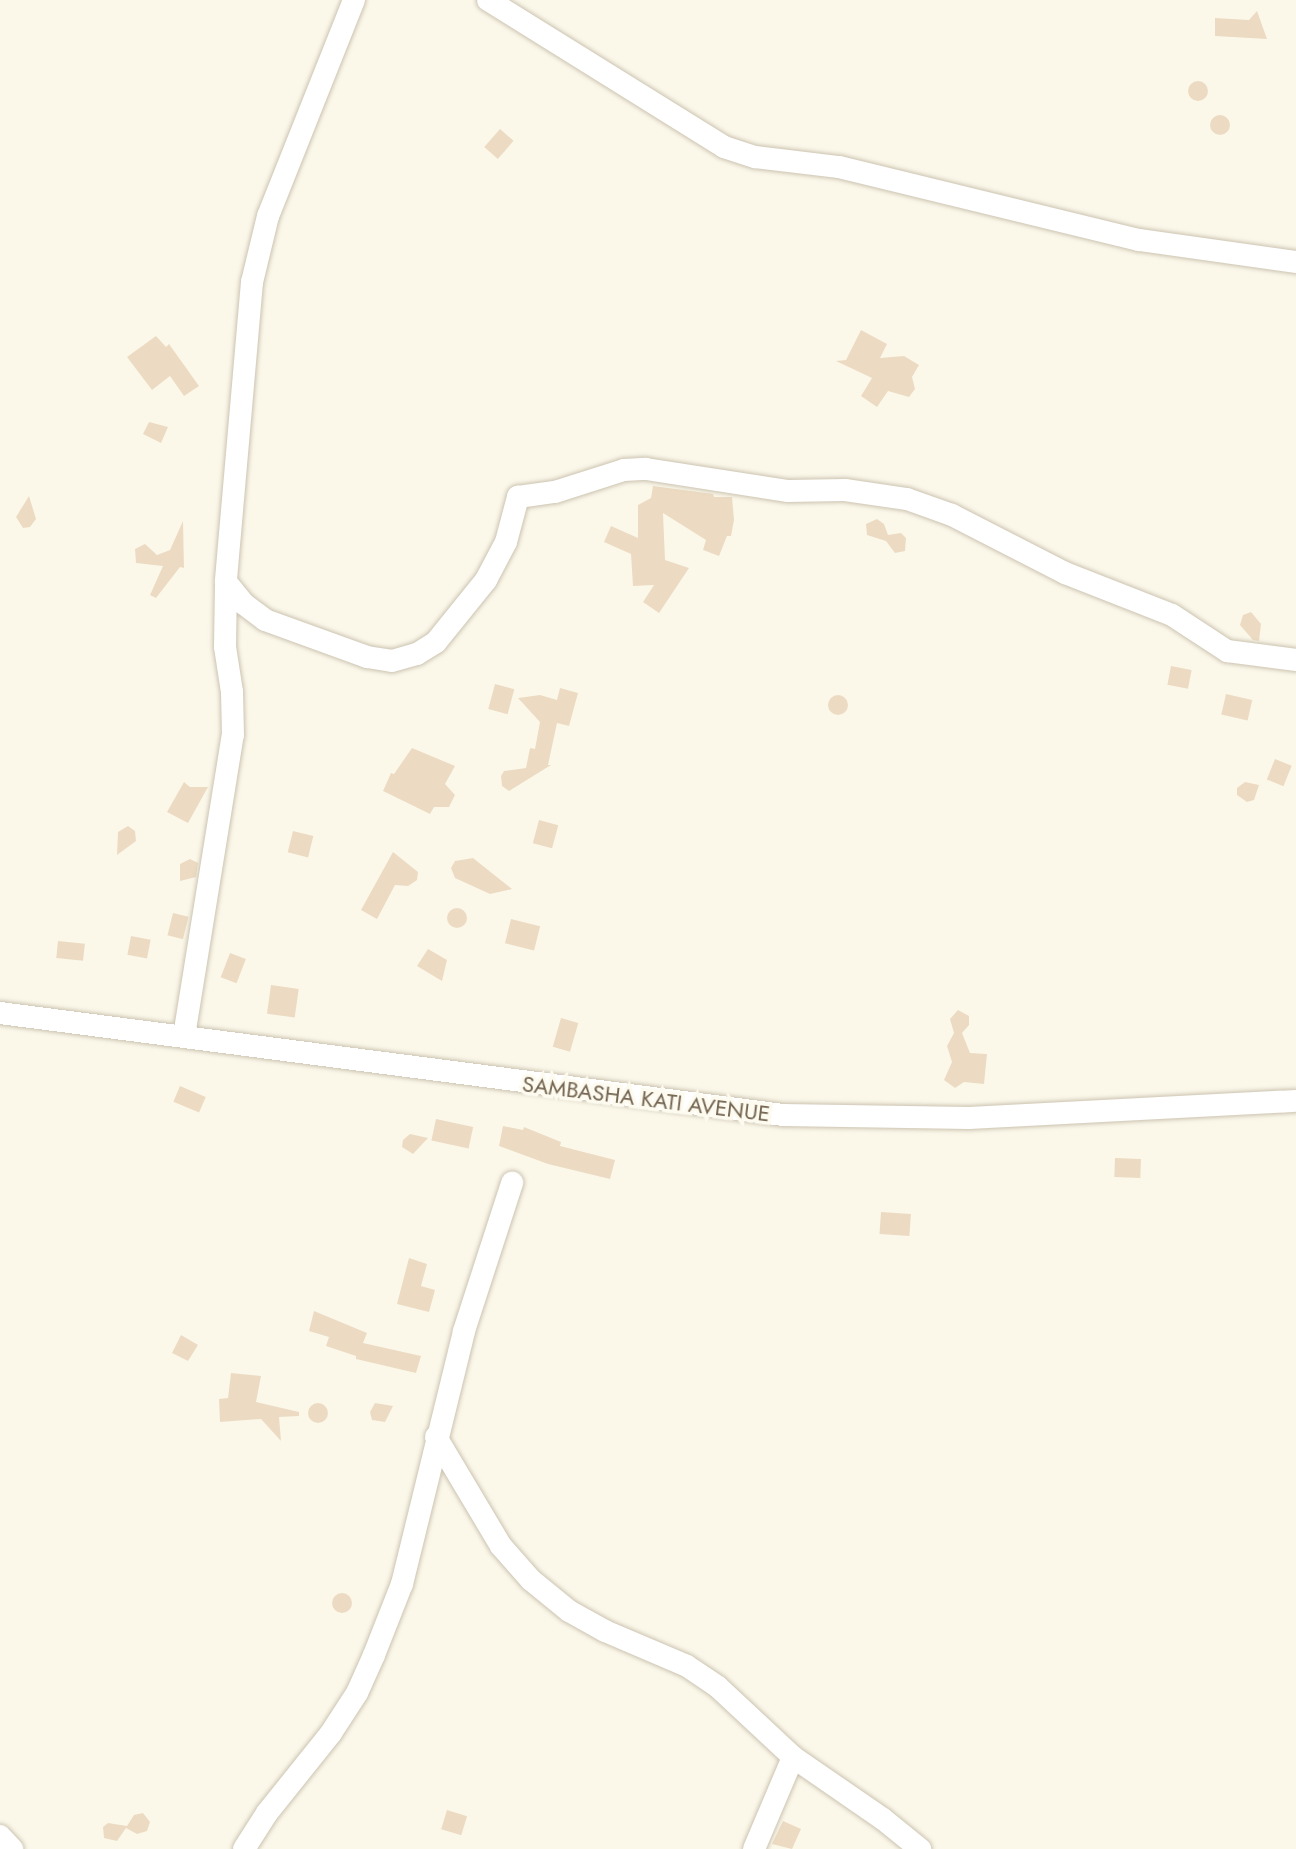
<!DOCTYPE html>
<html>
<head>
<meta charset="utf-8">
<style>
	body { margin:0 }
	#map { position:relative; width:1296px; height:1849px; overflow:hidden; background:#fbf8ea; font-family:Jost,sans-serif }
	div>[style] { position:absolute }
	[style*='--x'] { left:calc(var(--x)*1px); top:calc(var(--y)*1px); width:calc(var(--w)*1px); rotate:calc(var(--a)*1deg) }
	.building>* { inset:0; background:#ecdbc2; transform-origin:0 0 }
	.round { border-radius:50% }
	.roads { filter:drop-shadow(0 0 2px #ccc3b1) drop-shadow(0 0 2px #ccc3b1) }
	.minor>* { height:22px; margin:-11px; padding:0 11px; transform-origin:11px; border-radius:11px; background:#fff }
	span { translate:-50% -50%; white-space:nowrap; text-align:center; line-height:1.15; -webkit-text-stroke:7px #fdfbf0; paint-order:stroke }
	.street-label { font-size:22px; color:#736450 }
</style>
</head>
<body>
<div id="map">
	<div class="building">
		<div style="clip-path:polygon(1257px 11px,1267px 39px,1215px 36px,1215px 18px,1249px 20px)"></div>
		<div class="round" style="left:1188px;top:81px;width:20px;height:20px"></div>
		<div class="round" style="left:1210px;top:115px;width:20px;height:20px"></div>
		<div style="left:500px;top:129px;width:18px;height:24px;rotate:41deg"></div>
		<div style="clip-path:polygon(861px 330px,887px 344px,880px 358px,904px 356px,919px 365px,912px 377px,915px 389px,909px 397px,888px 391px,877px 407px,861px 396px,872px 378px,836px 361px,846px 360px)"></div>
		<div style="clip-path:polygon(156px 336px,166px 347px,169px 344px,199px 386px,184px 396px,170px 376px,152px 390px,127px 357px)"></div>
		<div style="clip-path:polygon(149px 422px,168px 427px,161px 443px,143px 434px)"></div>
		<div style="clip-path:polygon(653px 486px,713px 494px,714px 497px,732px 497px,734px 520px,731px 536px,727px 536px,719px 556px,703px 550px,706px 540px,663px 513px,665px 560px,689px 568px,659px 613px,643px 602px,654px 585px,633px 586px,631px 554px,604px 542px,611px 526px,638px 538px,638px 505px,651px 498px)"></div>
		<div style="clip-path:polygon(29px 496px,36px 519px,30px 527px,23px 528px,16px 517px)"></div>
		<div style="clip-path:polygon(877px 519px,884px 524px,888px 535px,901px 533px,906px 538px,905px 551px,895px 553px,886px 541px,867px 535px,866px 524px)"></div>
		<div style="clip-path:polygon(183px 521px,184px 568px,180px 567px,156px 598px,150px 595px,163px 566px,136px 563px,135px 549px,145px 544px,157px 555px,170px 550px)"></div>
		<div style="clip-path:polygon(1251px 612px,1261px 624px,1259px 641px,1253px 640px,1240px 625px,1243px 615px)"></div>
		<div style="left:1171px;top:666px;width:21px;height:19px;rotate:11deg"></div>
		<div style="left:495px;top:684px;width:20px;height:26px;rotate:15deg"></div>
		<div style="clip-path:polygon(560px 688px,578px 693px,569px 726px,557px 723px,548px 765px,551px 765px,509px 791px,502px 786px,501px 776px,504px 771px,526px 768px,530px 748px,535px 749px,540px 722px,518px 698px,540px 695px,557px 700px)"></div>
		<div style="left:1226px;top:694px;width:27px;height:21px;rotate:13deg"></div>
		<div class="round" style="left:828px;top:695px;width:20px;height:20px"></div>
		<div style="clip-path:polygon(412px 748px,455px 766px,445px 784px,455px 795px,449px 807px,434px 807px,430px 814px,383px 791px,391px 773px,394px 774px)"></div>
		<div style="left:1275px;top:759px;width:18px;height:22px;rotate:22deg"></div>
		<div style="clip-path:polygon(184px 782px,190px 787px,208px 787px,188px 823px,167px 812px)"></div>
		<div style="clip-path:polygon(1245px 782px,1259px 785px,1254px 800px,1247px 802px,1237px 795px,1237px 788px)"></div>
		<div style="left:539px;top:820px;width:20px;height:24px;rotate:15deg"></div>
		<div style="clip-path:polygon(128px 826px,135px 831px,136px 841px,117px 855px,118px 832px)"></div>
		<div style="left:293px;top:831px;width:21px;height:22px;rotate:14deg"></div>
		<div style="clip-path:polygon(393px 852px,418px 872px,417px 880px,408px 886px,395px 885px,377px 919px,361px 910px)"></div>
		<div style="clip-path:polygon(473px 858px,512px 889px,490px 894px,455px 878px,451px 868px,455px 861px)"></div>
		<div style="clip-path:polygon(190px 859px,198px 863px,196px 877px,180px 881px,180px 864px)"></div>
		<div class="round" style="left:447px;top:908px;width:20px;height:20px"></div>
		<div style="left:173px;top:913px;width:16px;height:23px;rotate:14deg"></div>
		<div style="left:511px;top:919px;width:30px;height:25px;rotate:14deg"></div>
		<div style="left:131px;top:936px;width:20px;height:19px;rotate:11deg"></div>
		<div style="left:58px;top:941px;width:27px;height:17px;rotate:6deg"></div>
		<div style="clip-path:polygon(428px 949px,447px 960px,442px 981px,417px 966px)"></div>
		<div style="left:230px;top:953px;width:17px;height:26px;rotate:21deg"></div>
		<div style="left:271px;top:985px;width:28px;height:29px;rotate:8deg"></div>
		<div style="clip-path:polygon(958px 1010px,969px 1016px,969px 1025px,962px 1033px,970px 1053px,987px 1054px,984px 1084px,964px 1082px,955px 1088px,944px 1080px,952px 1062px,947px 1046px,954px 1033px,950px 1019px)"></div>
		<div style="left:561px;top:1018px;width:18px;height:30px;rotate:16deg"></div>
		<div style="left:180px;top:1086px;width:28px;height:17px;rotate:23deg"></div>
		<div style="left:436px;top:1119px;width:38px;height:22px;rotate:12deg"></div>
		<div style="clip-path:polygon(503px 1126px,523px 1130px,524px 1127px,561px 1142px,560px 1146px,615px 1160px,610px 1179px,548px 1164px,499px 1146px)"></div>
		<div style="clip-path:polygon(410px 1134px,428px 1138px,413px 1154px,402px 1147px,403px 1140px)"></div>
		<div style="left:1115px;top:1158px;width:26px;height:19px;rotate:2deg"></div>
		<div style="left:881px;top:1212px;width:30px;height:22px;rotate:4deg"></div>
		<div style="clip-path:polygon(409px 1258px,427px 1264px,421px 1286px,435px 1290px,429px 1312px,397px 1304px)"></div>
		<div style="clip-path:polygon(314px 1311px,367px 1333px,363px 1343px,421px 1356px,416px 1373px,356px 1359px,356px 1356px,326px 1346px,329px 1337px,309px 1331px)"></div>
		<div style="clip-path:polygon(181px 1335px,198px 1345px,188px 1361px,172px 1353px)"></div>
		<div style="clip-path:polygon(231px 1373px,261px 1376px,256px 1402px,299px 1412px,299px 1416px,279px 1417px,281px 1441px,261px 1419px,220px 1422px,219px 1399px,228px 1398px)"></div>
		<div class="round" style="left:308px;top:1403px;width:20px;height:20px"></div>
		<div style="clip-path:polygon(375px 1403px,393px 1406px,385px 1422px,372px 1420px,370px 1412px)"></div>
		<div class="round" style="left:332px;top:1593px;width:20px;height:20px"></div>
		<div style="left:447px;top:1810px;width:21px;height:20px;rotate:17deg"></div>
		<div style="clip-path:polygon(143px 1813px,150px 1822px,147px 1831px,137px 1834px,126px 1828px,117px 1841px,104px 1838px,103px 1827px,108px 1823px,127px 1826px,134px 1815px)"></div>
		<div style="clip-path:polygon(783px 1821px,801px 1829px,792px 1849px,772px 1844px)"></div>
	</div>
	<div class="roads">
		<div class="minor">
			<div style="--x:354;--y:0;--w:232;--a:111.7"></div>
			<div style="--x:268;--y:216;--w:68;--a:103.6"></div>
			<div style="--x:252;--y:282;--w:301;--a:95"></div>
			<div style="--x:226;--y:582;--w:28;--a:51"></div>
			<div style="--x:244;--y:604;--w:26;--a:37"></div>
			<div style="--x:265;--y:620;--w:109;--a:19.9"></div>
			<div style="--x:367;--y:657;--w:25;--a:9"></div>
			<div style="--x:392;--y:661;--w:26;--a:-16"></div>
			<div style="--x:417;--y:654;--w:22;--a:-32"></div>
			<div style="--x:436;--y:642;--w:80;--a:-51.1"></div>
			<div style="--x:486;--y:580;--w:43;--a:-62.2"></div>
			<div style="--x:506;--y:542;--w:47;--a:-75.1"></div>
			<div style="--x:518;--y:497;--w:37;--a:-8"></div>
			<div style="--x:555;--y:492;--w:72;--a:-17.7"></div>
			<div style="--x:624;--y:470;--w:22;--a:-3"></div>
			<div style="--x:646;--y:469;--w:144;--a:8.8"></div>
			<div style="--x:788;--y:491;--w:57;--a:-1"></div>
			<div style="--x:845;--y:490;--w:63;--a:8.3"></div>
			<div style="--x:907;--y:499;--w:48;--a:19.6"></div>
			<div style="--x:952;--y:515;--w:127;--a:27.2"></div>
			<div style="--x:1065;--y:573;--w:115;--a:21.4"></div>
			<div style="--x:1172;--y:615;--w:66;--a:33.2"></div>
			<div style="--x:1227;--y:651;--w:70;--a:7.4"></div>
			<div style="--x:488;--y:0;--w:278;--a:31.9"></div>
			<div style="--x:724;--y:147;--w:33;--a:18"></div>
			<div style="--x:755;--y:157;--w:85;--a:6.8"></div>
			<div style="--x:839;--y:167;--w:309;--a:13.7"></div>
			<div style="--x:1139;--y:240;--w:159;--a:8"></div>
			<div style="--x:0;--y:1013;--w:790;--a:7.42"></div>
			<div style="--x:783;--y:1115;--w:186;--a:0.9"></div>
			<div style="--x:969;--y:1118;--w:327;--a:-3"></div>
			<div style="--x:184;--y:1036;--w:305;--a:-80.8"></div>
			<div style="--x:233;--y:735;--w:43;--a:-91.3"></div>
			<div style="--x:232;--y:692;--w:46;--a:-98.8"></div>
			<div style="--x:225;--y:647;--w:65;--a:-89.1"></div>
			<div style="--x:436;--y:1437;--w:127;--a:59.2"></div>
			<div style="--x:501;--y:1546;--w:45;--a:48.6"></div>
			<div style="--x:531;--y:1580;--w:49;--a:39.2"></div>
			<div style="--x:569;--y:1611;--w:41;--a:29.1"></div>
			<div style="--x:605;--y:1631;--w:89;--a:23.1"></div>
			<div style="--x:687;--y:1666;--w:37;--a:34"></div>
			<div style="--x:718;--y:1687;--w:103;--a:43"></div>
			<div style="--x:793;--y:1757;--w:109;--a:34.6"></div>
			<div style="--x:883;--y:1819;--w:48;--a:39"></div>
			<div style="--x:0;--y:1836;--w:18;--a:47"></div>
			<div style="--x:244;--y:1849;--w:43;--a:-57.4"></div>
			<div style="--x:267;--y:1813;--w:102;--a:-51.3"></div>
			<div style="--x:331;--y:1733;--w:48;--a:-57"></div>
			<div style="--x:357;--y:1693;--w:42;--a:-65.9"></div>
			<div style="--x:374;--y:1655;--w:76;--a:-68.5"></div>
			<div style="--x:402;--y:1584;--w:260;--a:-76.2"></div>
			<div style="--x:464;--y:1331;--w:156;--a:-72"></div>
			<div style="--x:754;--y:1849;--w:100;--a:-67"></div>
		</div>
	</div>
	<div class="street-label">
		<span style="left:646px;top:1099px;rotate:7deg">SAMBASHA KATI AVENUE</span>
	</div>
</div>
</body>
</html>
